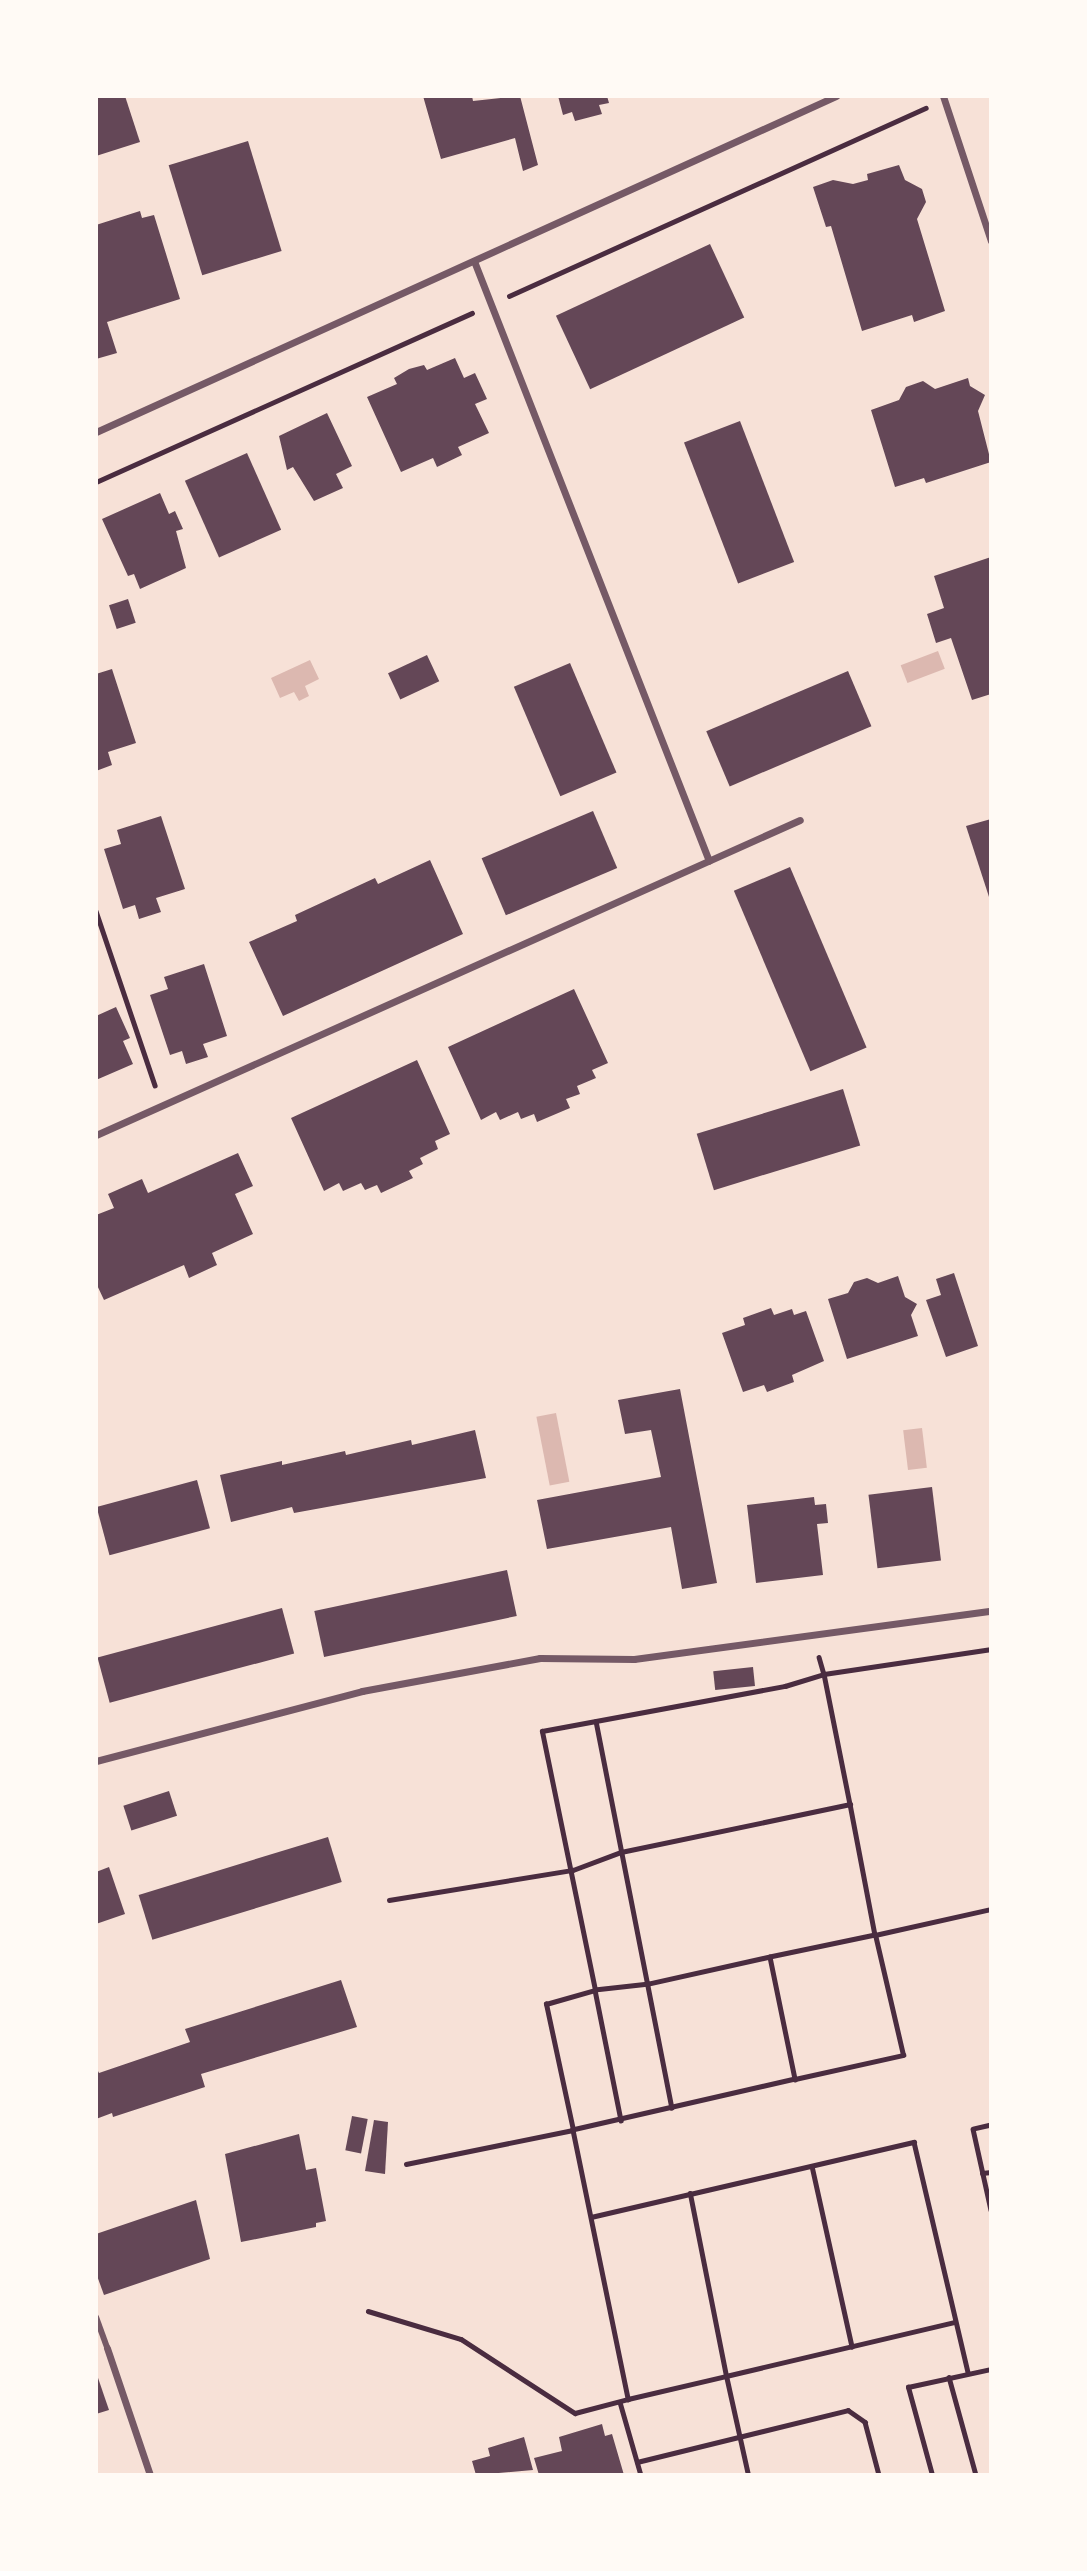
<!DOCTYPE html>
<html>
<head>
<meta charset="utf-8">
<style>
	body { margin:0 }
	#map { position:relative; width:1087px; height:2571px; overflow:hidden; background:#f7e1d7; font-family:"PT Serif",serif }
	div>[style] { position:absolute }
	[style*='--x'] { left:calc(var(--x)*1px); top:calc(var(--y)*1px); width:calc(var(--w)*1px); rotate:calc(var(--a)*1deg) }
	.water>* { inset:0; background:#dcb8b0; transform-origin:0 0 }
	.building>* { inset:0; background:#644757; transform-origin:0 0 }
	.path>* { height:4.5px; margin:-2.25px; padding:0 2.25px; transform-origin:2.25px; border-radius:2.25px; background:#4a2c40 }
	.pedestrian>* { height:6px; margin:-3px; padding:0 3px; transform-origin:3px; border-radius:3px; background:#755966 }
	.minor>* { height:7px; margin:-3.5px; padding:0 3.5px; transform-origin:3.5px; border-radius:3.5px; background:#755966 }
	span { translate:-50% -50%; white-space:nowrap; text-align:center; line-height:1.15; -webkit-text-stroke:7px #fffaf5; paint-order:stroke }
	.frame { position:absolute; inset:0; border:98px solid #fffaf5; pointer-events:none }
</style>
</head>
<body>
<div id="map">
	<div class="water">
		<div style="left:938px;top:651px;width:19px;height:40px;rotate:69deg"></div>
		<div style="clip-path:polygon(310px 660px,319px 679px,305px 686px,309px 696px,299px 701px,294px 692px,280px 698px,271px 678px)"></div>
		<div style="left:556px;top:1413px;width:70px;height:20px;rotate:79deg"></div>
		<div style="left:922px;top:1428px;width:40px;height:19px;rotate:83deg"></div>
	</div>
	<div class="building">
		<div style="clip-path:polygon(96px 96px,125px 96px,140px 142px,96px 156px)"></div>
		<div style="clip-path:polygon(423px 96px,472px 96px,473px 101px,520px 96px,538px 165px,523px 171px,515px 138px,441px 159px)"></div>
		<div style="clip-path:polygon(558px 96px,607px 96px,609px 103px,599px 105px,602px 114px,575px 121px,572px 112px,563px 115px)"></div>
		<div style="left:248px;top:141px;width:115px;height:83px;rotate:73deg"></div>
		<div style="clip-path:polygon(899px 165px,905px 180px,922px 189px,926px 202px,917px 219px,945px 311px,914px 322px,912px 315px,862px 331px,831px 226px,826px 227px,813px 187px,833px 180px,853px 184px,868px 180px,867px 174px)"></div>
		<div style="clip-path:polygon(140px 211px,142px 218px,154px 215px,180px 299px,107px 322px,117px 353px,96px 359px,96px 225px)"></div>
		<div style="left:710px;top:244px;width:81px;height:170px;rotate:65deg"></div>
		<div style="clip-path:polygon(455px 358px,464px 378px,475px 373px,487px 399px,475px 404px,489px 433px,458px 447px,462px 455px,437px 467px,433px 458px,401px 472px,367px 397px,397px 384px,394px 378px,409px 369px,424px 365px,427px 370px)"></div>
		<div style="clip-path:polygon(968px 378px,970px 386px,985px 395px,978px 411px,991px 462px,926px 483px,924px 478px,895px 487px,871px 410px,899px 400px,906px 387px,923px 381px,935px 389px)"></div>
		<div style="clip-path:polygon(327px 413px,352px 466px,336px 474px,343px 488px,314px 501px,293px 467px,287px 470px,279px 436px)"></div>
		<div style="left:740px;top:421px;width:151px;height:60px;rotate:69deg"></div>
		<div style="left:247px;top:453px;width:84px;height:68px;rotate:66deg"></div>
		<div style="clip-path:polygon(160px 493px,169px 514px,175px 511px,183px 529px,176px 531px,186px 568px,140px 589px,134px 574px,128px 576px,102px 519px)"></div>
		<div style="clip-path:polygon(991px 557px,991px 694px,972px 700px,951px 638px,936px 643px,927px 614px,944px 608px,934px 576px)"></div>
		<div style="left:128px;top:599px;width:25px;height:20px;rotate:72deg"></div>
		<div style="left:427px;top:655px;width:29px;height:43px;rotate:65deg"></div>
		<div style="left:570px;top:663px;width:119px;height:61px;rotate:67deg"></div>
		<div style="clip-path:polygon(112px 669px,136px 743px,108px 752px,112px 765px,96px 771px,96px 674px)"></div>
		<div style="left:848px;top:671px;width:60px;height:154px;rotate:67deg"></div>
		<div style="left:593px;top:811px;width:62px;height:121px;rotate:67deg"></div>
		<div style="clip-path:polygon(161px 816px,185px 889px,156px 898px,161px 912px,139px 919px,135px 905px,123px 909px,104px 849px,121px 844px,117px 830px)"></div>
		<div style="clip-path:polygon(991px 819px,991px 900px,990px 900px,966px 826px)"></div>
		<div style="clip-path:polygon(430px 860px,463px 934px,283px 1016px,249px 942px,297px 921px,295px 915px,375px 878px,378px 884px)"></div>
		<div style="left:790px;top:867px;width:196px;height:61px;rotate:67deg"></div>
		<div style="clip-path:polygon(204px 964px,227px 1036px,203px 1044px,208px 1057px,186px 1064px,182px 1051px,170px 1055px,150px 995px,168px 989px,164px 977px)"></div>
		<div style="clip-path:polygon(574px 989px,608px 1063px,592px 1070px,596px 1078px,577px 1086px,580px 1094px,566px 1099px,570px 1108px,537px 1122px,534px 1114px,521px 1119px,518px 1112px,500px 1120px,496px 1112px,481px 1120px,448px 1047px)"></div>
		<div style="clip-path:polygon(116px 1007px,130px 1038px,123px 1041px,133px 1064px,96px 1080px,96px 1016px)"></div>
		<div style="clip-path:polygon(417px 1060px,450px 1134px,435px 1141px,438px 1149px,420px 1158px,423px 1164px,409px 1171px,413px 1178px,381px 1193px,377px 1185px,365px 1190px,361px 1183px,343px 1191px,339px 1183px,324px 1191px,291px 1118px)"></div>
		<div style="left:843px;top:1089px;width:59px;height:153px;rotate:73deg"></div>
		<div style="clip-path:polygon(238px 1153px,253px 1186px,235px 1194px,253px 1234px,212px 1253px,217px 1265px,189px 1278px,184px 1265px,104px 1300px,96px 1283px,96px 1215px,114px 1208px,108px 1194px,142px 1179px,148px 1193px)"></div>
		<div style="clip-path:polygon(954px 1273px,978px 1346px,946px 1357px,926px 1300px,941px 1295px,936px 1279px)"></div>
		<div style="clip-path:polygon(898px 1276px,905px 1297px,917px 1304px,911px 1315px,918px 1336px,847px 1359px,828px 1299px,848px 1293px,854px 1282px,867px 1278px,878px 1283px)"></div>
		<div style="clip-path:polygon(771px 1308px,774px 1315px,792px 1309px,794px 1315px,806px 1311px,824px 1361px,792px 1375px,794px 1382px,767px 1392px,764px 1385px,743px 1392px,722px 1333px,745px 1325px,743px 1318px)"></div>
		<div style="clip-path:polygon(680px 1389px,717px 1583px,682px 1589px,671px 1527px,547px 1549px,537px 1500px,661px 1477px,651px 1430px,625px 1434px,618px 1400px)"></div>
		<div style="clip-path:polygon(475px 1430px,486px 1478px,294px 1513px,292px 1507px,231px 1522px,220px 1475px,282px 1461px,282px 1465px,345px 1451px,346px 1455px,411px 1440px,412px 1445px)"></div>
		<div style="left:197px;top:1480px;width:50px;height:104px;rotate:75deg"></div>
		<div style="left:932px;top:1487px;width:74px;height:64px;rotate:83deg"></div>
		<div style="clip-path:polygon(814px 1497px,815px 1505px,826px 1504px,828px 1523px,817px 1524px,823px 1575px,756px 1583px,747px 1505px)"></div>
		<div style="left:507px;top:1570px;width:47px;height:197px;rotate:78deg"></div>
		<div style="left:282px;top:1608px;width:47px;height:191px;rotate:75deg"></div>
		<div style="left:753px;top:1667px;width:19px;height:40px;rotate:84deg"></div>
		<div style="left:169px;top:1791px;width:26px;height:48px;rotate:72deg"></div>
		<div style="left:328px;top:1837px;width:47px;height:198px;rotate:73deg"></div>
		<div style="clip-path:polygon(109px 1867px,125px 1914px,96px 1924px,96px 1872px)"></div>
		<div style="clip-path:polygon(341px 1980px,357px 2027px,201px 2074px,205px 2087px,113px 2117px,112px 2113px,96px 2119px,96px 2067px,99px 2073px,190px 2042px,185px 2029px)"></div>
		<div style="left:352px;top:2116px;width:16px;height:35px;rotate:11deg"></div>
		<div style="clip-path:polygon(374px 2120px,388px 2122px,385px 2174px,365px 2171px)"></div>
		<div style="clip-path:polygon(299px 2134px,306px 2170px,316px 2168px,326px 2221px,316px 2223px,316px 2227px,241px 2242px,225px 2154px)"></div>
		<div style="clip-path:polygon(196px 2200px,210px 2259px,104px 2295px,96px 2273px,96px 2234px)"></div>
		<div style="clip-path:polygon(96px 2372px,109px 2410px,96px 2414px)"></div>
		<div style="clip-path:polygon(602px 2424px,605px 2436px,612px 2434px,624px 2475px,539px 2475px,534px 2458px,562px 2451px,559px 2437px)"></div>
		<div style="clip-path:polygon(524px 2437px,533px 2470px,476px 2475px,472px 2461px,490px 2456px,488px 2448px)"></div>
	</div>
	<div class="path">
		<div style="--x:509;--y:296;--w:457;--a:-24.3"></div>
		<div style="--x:96;--y:482;--w:412;--a:-24.2"></div>
		<div style="--x:96;--y:911;--w:184;--a:71.3"></div>
		<div style="--x:819;--y:1657;--w:18;--a:74"></div>
		<div style="--x:824;--y:1674;--w:169;--a:-8.5"></div>
		<div style="--x:596;--y:1721;--w:394;--a:78.9"></div>
		<div style="--x:389;--y:1900;--w:186;--a:-9.3"></div>
		<div style="--x:573;--y:1870;--w:51;--a:-20.6"></div>
		<div style="--x:621;--y:1852;--w:234;--a:-11.8"></div>
		<div style="--x:850;--y:1804;--w:133;--a:79.2"></div>
		<div style="--x:875;--y:1935;--w:107;--a:168.2"></div>
		<div style="--x:770;--y:1957;--w:125;--a:78.4"></div>
		<div style="--x:795;--y:2079;--w:228;--a:167.1"></div>
		<div style="--x:573;--y:2130;--w:275;--a:78.4"></div>
		<div style="--x:628;--y:2399;--w:101;--a:-13.2"></div>
		<div style="--x:726;--y:2376;--w:186;--a:-101.2"></div>
		<div style="--x:690;--y:2194;--w:230;--a:-13.1"></div>
		<div style="--x:914;--y:2142;--w:237;--a:76.8"></div>
		<div style="--x:770;--y:1957;--w:124;--a:167.4"></div>
		<div style="--x:649;--y:1984;--w:54;--a:173.7"></div>
		<div style="--x:595;--y:1990;--w:264;--a:-101.6"></div>
		<div style="--x:542;--y:1731;--w:247;--a:-10.5"></div>
		<div style="--x:785;--y:1686;--w:41;--a:-17.1"></div>
		<div style="--x:824;--y:1674;--w:133;--a:78.7"></div>
		<div style="--x:795;--y:2079;--w:111;--a:-12.5"></div>
		<div style="--x:903;--y:2055;--w:123;--a:-103.1"></div>
		<div style="--x:875;--y:1935;--w:119;--a:-12.6"></div>
		<div style="--x:991;--y:2125;--w:18;--a:167"></div>
		<div style="--x:973;--y:2129;--w:83;--a:77.5"></div>
		<div style="--x:406;--y:2164;--w:170;--a:-11.5"></div>
		<div style="--x:573;--y:2130;--w:129;--a:-102.1"></div>
		<div style="--x:546;--y:2004;--w:51;--a:-15.9"></div>
		<div style="--x:595;--y:1990;--w:133;--a:78.7"></div>
		<div style="--x:812;--y:2166;--w:185;--a:77.5"></div>
		<div style="--x:982;--y:2173;--w:9;--a:-6"></div>
		<div style="--x:591;--y:2217;--w:102;--a:-13.1"></div>
		<div style="--x:368;--y:2311;--w:97;--a:16.8"></div>
		<div style="--x:461;--y:2339;--w:136;--a:33"></div>
		<div style="--x:575;--y:2413;--w:55;--a:-14.8"></div>
		<div style="--x:949;--y:2377;--w:102;--a:74.6"></div>
		<div style="--x:620;--y:2402;--w:76;--a:74"></div>
		<div style="--x:637;--y:2462;--w:217;--a:-13.8"></div>
		<div style="--x:848;--y:2410;--w:21;--a:35"></div>
		<div style="--x:865;--y:2422;--w:55;--a:75.2"></div>
		<div style="--x:748;--y:2475;--w:101;--a:-102.5"></div>
		<div style="--x:726;--y:2376;--w:235;--a:-13.3"></div>
		<div style="--x:932;--y:2475;--w:91;--a:-105.3"></div>
		<div style="--x:908;--y:2387;--w:85;--a:-12.2"></div>
	</div>
	<div class="pedestrian">
		<div style="--x:96;--y:2317;--w:33;--a:70"></div>
	</div>
	<div class="minor">
		<div style="--x:943;--y:96;--w:153;--a:71.7"></div>
		<div style="--x:474;--y:261;--w:644;--a:68.61"></div>
		<div style="--x:96;--y:432;--w:813;--a:-24.42"></div>
		<div style="--x:96;--y:1135;--w:771;--a:-24.11"></div>
		<div style="--x:96;--y:1761;--w:275;--a:-14.7"></div>
		<div style="--x:362;--y:1691;--w:181;--a:-10.5"></div>
		<div style="--x:540;--y:1658;--w:94;--a:0.6"></div>
		<div style="--x:634;--y:1659;--w:360;--a:-7.7"></div>
		<div style="--x:107;--y:2348;--w:134;--a:71.3"></div>
	</div>
	<div class="frame"></div>
</div>
</body>
</html>
